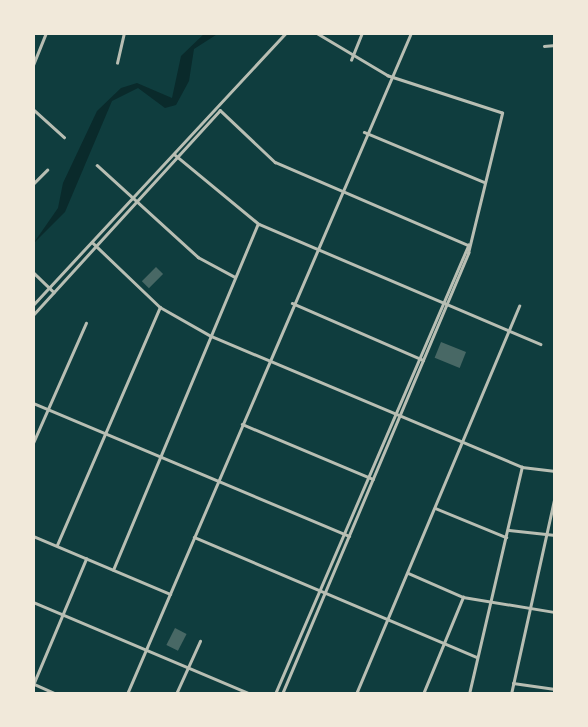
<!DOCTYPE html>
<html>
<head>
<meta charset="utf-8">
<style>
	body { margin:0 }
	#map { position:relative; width:588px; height:727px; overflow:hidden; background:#0f3d3e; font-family:"Exo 2",sans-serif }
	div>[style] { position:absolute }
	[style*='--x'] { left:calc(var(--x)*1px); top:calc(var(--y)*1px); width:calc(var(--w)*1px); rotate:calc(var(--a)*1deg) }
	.water>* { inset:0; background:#0a2a2b }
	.building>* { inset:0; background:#486865; transform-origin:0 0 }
	.minor>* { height:2.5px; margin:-1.25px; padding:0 1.25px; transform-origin:1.25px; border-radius:1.25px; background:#b8beb3 }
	span { translate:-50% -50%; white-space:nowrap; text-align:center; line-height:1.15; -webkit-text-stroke:7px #f1e9da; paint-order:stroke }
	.frame { position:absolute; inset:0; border:35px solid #f1e9da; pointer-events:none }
</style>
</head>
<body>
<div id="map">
	<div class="water">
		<div style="clip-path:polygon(205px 33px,219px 33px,194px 49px,189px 81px,176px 105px,165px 108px,138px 88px,112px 101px,65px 212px,33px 244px,58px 208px,63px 183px,97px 111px,121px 88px,137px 83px,172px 98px,181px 56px)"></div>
	</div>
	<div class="building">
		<div style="left:156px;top:267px;width:10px;height:20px;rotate:45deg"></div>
		<div style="left:441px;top:342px;width:27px;height:17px;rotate:22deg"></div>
		<div style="left:175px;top:628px;width:13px;height:19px;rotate:27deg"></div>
	</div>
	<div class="minor">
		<div style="--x:544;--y:46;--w:11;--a:-5"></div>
		<div style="--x:351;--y:60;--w:29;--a:-68"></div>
		<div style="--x:117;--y:63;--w:31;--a:-77"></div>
		<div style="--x:33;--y:65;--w:35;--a:-68"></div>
		<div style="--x:33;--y:109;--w:42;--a:42.1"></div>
		<div style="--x:220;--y:110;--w:76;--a:43.4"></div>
		<div style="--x:275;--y:162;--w:210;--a:23.3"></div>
		<div style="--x:364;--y:132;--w:130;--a:22.6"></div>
		<div style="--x:174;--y:154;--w:110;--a:39.5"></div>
		<div style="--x:259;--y:224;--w:306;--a:23.1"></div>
		<div style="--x:97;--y:165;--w:137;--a:42.3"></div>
		<div style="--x:198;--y:257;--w:42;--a:28.4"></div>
		<div style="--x:33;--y:184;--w:20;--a:-45"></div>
		<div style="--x:92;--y:242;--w:94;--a:43.7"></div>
		<div style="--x:160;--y:307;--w:59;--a:29.6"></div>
		<div style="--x:211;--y:336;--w:337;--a:22.8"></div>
		<div style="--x:522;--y:467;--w:33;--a:7"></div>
		<div style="--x:33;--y:272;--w:29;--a:44"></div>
		<div style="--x:292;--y:303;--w:143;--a:23.5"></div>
		<div style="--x:33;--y:305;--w:371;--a:-47.1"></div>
		<div style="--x:33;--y:315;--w:277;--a:-47.6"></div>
		<div style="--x:33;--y:403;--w:343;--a:22.8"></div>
		<div style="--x:242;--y:424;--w:142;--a:22.8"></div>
		<div style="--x:33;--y:443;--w:131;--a:-66.2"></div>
		<div style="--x:435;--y:508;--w:77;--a:22.2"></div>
		<div style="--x:509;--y:530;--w:46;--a:6.2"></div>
		<div style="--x:33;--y:536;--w:149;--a:22.9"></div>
		<div style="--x:194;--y:537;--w:307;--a:23"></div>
		<div style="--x:57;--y:545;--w:259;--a:-66.6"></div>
		<div style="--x:113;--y:570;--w:375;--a:-67.3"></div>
		<div style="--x:408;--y:573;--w:60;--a:23.6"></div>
		<div style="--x:463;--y:597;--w:93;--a:9.3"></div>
		<div style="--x:33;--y:602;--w:237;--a:22.9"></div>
		<div style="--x:513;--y:683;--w:42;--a:8.1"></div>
		<div style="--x:34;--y:684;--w:24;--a:24"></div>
		<div style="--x:33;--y:685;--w:137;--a:-67.2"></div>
		<div style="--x:127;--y:694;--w:719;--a:-66.75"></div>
		<div style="--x:176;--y:694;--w:58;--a:-65.6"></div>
		<div style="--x:275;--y:694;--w:489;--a:-66.7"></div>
		<div style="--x:282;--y:694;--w:479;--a:-67.1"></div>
		<div style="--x:468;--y:253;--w:144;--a:-76.3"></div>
		<div style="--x:502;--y:113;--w:120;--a:-162"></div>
		<div style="--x:388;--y:76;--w:84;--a:-149.2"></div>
		<div style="--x:356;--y:694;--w:421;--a:-67.2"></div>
		<div style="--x:423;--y:694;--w:105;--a:-67.6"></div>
		<div style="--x:469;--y:694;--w:233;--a:-76.9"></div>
		<div style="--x:511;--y:694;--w:204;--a:-77.5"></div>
	</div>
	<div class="frame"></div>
</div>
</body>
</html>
